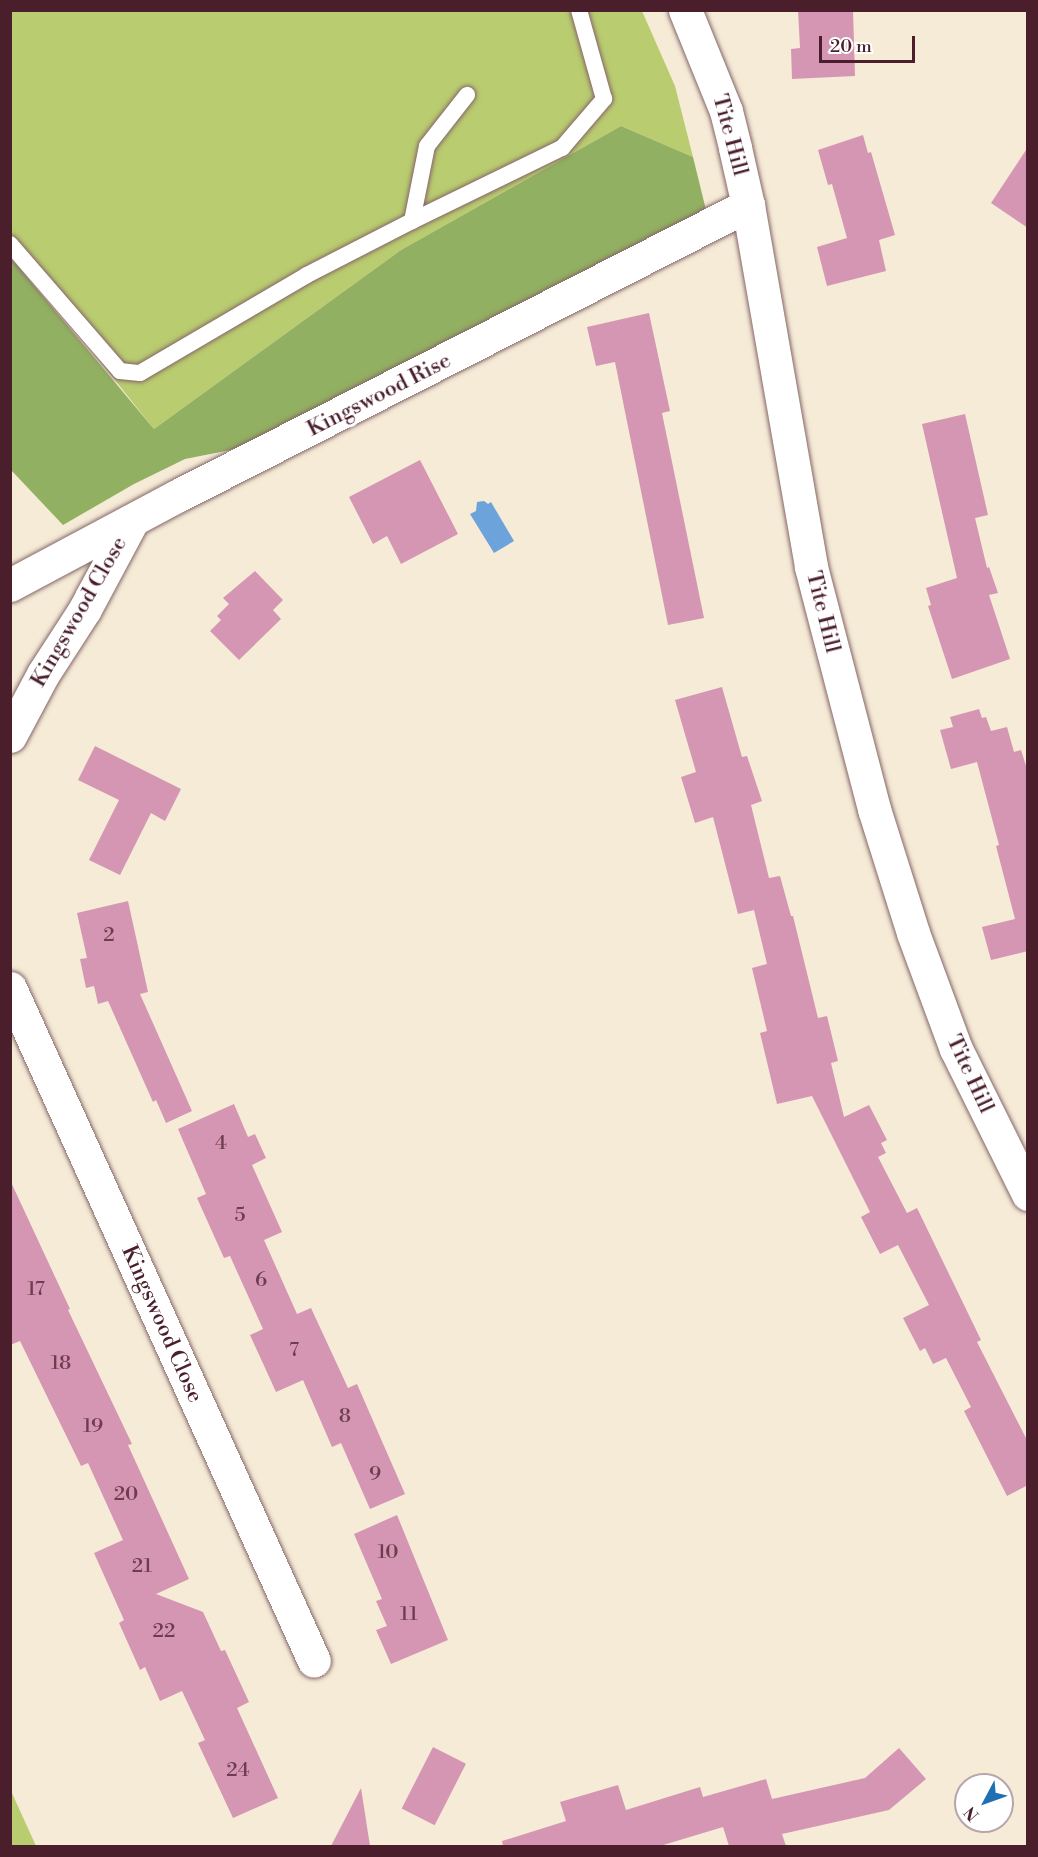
<!DOCTYPE html>
<html>
<head>
<meta charset="utf-8">
<style>
	body { margin:0 }
	#map { position:relative; width:1038px; height:1857px; overflow:hidden; background:#f5ebd7; font-family:"Libre Bodoni",serif }
	div>[style] { position:absolute }
	[style*='--x'] { left:calc(var(--x)*1px); top:calc(var(--y)*1px); width:calc(var(--w)*1px); rotate:calc(var(--a)*1deg) }
	.green>* { inset:0; background:#b9cc70 }
	.forest>* { inset:0; background:#92b062 }
	.water>* { inset:0; background:#6ba3da }
	.building>* { inset:0; background:#d596b4; transform-origin:0 0 }
	.roads { filter:drop-shadow(0 0 2px #866667) drop-shadow(0 0 2px #866667) }
	.service>* { height:16px; margin:-8px; padding:0 8px; transform-origin:8px; border-radius:8px; background:#fff }
	.minor>* { height:33px; margin:-16.5px; padding:0 16.5px; transform-origin:16.5px; border-radius:16.5px; background:#fff }
	.tertiary>* { height:33px; margin:-16.5px; padding:0 16.5px; transform-origin:16.5px; border-radius:16.5px; background:#fff }
	span { translate:-50% -50%; white-space:nowrap; text-align:center; line-height:1.15; -webkit-text-stroke:6px #fff; paint-order:stroke }
	.number-label { font-size:20px; color:#6d3d4d }
	.number-label span { -webkit-text-stroke-width:0 }
	.street-label { font-size:22px; color:#4a1f2b }
	.frame { position:absolute; inset:0; border:12px solid #4a1f2b; pointer-events:none }
	.north { position:absolute; left:954px; top:1773px; width:60px; height:60px; box-sizing:border-box; background:#fff; border:2px solid #b7a5aa; border-radius:50%; rotate:229deg; font-size:16px; font-weight:700; line-height:24px; text-align:center; color:#4a1f2b }
	.north::after { content:''; display:block; margin:auto; width:21px; height:27px; background:#1f6fb2; clip-path:polygon(50% 0,100% 100%,50% 72%,0 100%) }
	.scale { position:absolute; left:819px; top:36px; width:96px; height:27px; box-sizing:border-box; border:3px solid #4a1f2b; border-top:0; padding-left:8px; font-size:18px; line-height:21px; white-space:nowrap; color:#4a1f2b; -webkit-text-stroke:4px #fff; paint-order:stroke }
</style>
</head>
<body>
<div id="map">
	<div class="green">
		<div style="clip-path:polygon(11px 11px,642px 11px,675px 86px,693px 157px,621px 126px,401px 250px,154px 429px,11px 250px)"></div>
		<div style="clip-path:polygon(10px 1791px,11px 1791px,36px 1846px,11px 1846px)"></div>
	</div>
	<div class="forest">
		<div style="clip-path:polygon(621px 126px,693px 157px,706px 210px,338px 429px,185px 459px,134px 484px,63px 525px,11px 470px,10px 257px,154px 429px,401px 250px)"></div>
	</div>
	<div class="water">
		<div style="clip-path:polygon(484px 501px,488px 504px,491px 502px,514px 541px,494px 553px,470px 514px,476px 511px,477px 502px)"></div>
	</div>
	<div class="building">
		<div style="clip-path:polygon(798px 10px,853px 10px,855px 76px,792px 79px,791px 49px,800px 48px)"></div>
		<div style="clip-path:polygon(863px 135px,868px 153px,871px 152px,895px 235px,879px 240px,886px 271px,827px 286px,817px 247px,847px 238px,832px 184px,828px 185px,818px 150px)"></div>
		<div style="clip-path:polygon(1028px 147px,1028px 228px,991px 203px)"></div>
		<div style="clip-path:polygon(649px 313px,670px 411px,662px 413px,704px 618px,668px 625px,615px 362px,596px 366px,587px 327px)"></div>
		<div style="clip-path:polygon(965px 414px,988px 515px,975px 518px,987px 568px,989px 567px,998px 593px,989px 595px,1010px 659px,952px 679px,928px 606px,931px 605px,926px 588px,957px 578px,922px 424px)"></div>
		<div style="clip-path:polygon(420px 460px,458px 534px,401px 564px,387px 536px,373px 544px,349px 497px)"></div>
		<div style="clip-path:polygon(255px 571px,283px 600px,273px 610px,281px 619px,239px 660px,210px 631px,221px 620px,217px 616px,229px 604px,223px 598px)"></div>
		<div style="clip-path:polygon(722px 687px,742px 757px,747px 756px,762px 801px,751px 805px,769px 878px,780px 876px,791px 916px,793px 916px,818px 1018px,827px 1016px,838px 1061px,831px 1063px,844px 1117px,869px 1105px,887px 1140px,881px 1143px,886px 1153px,878px 1157px,907px 1213px,917px 1208px,981px 1340px,977px 1342px,1028px 1442px,1028px 1485px,1007px 1496px,964px 1411px,971px 1407px,946px 1358px,933px 1364px,925px 1348px,920px 1351px,903px 1318px,929px 1305px,898px 1245px,880px 1254px,861px 1217px,870px 1212px,812px 1096px,777px 1104px,760px 1033px,767px 1031px,752px 968px,767px 964px,754px 910px,738px 914px,713px 817px,695px 823px,681px 777px,696px 772px,675px 700px)"></div>
		<div style="clip-path:polygon(979px 709px,982px 718px,986px 717px,991px 731px,1007px 727px,1014px 752px,1021px 750px,1028px 772px,1028px 951px,991px 960px,982px 927px,1015px 919px,996px 846px,999px 845px,977px 762px,951px 769px,940px 730px,953px 727px,950px 717px)"></div>
		<div style="clip-path:polygon(95px 746px,181px 789px,165px 821px,151px 813px,120px 875px,89px 860px,119px 800px,78px 780px)"></div>
		<div style="clip-path:polygon(128px 901px,148px 992px,140px 994px,192px 1111px,166px 1123px,156px 1100px,153px 1102px,108px 1001px,98px 1004px,94px 986px,86px 988px,80px 959px,87px 958px,77px 913px)"></div>
		<div style="clip-path:polygon(234px 1104px,248px 1137px,255px 1134px,266px 1158px,252px 1165px,282px 1232px,264px 1240px,297px 1314px,311px 1308px,348px 1388px,357px 1384px,405px 1494px,370px 1509px,341px 1443px,332px 1447px,303px 1380px,276px 1392px,250px 1335px,263px 1329px,230px 1256px,224px 1258px,197px 1198px,206px 1194px,178px 1129px)"></div>
		<div style="clip-path:polygon(10px 1180px,70px 1309px,68px 1310px,132px 1444px,128px 1445px,189px 1579px,156px 1594px,203px 1612px,221px 1651px,225px 1650px,249px 1702px,237px 1708px,278px 1798px,233px 1818px,198px 1743px,205px 1740px,182px 1691px,160px 1701px,145px 1667px,140px 1670px,119px 1623px,124px 1620px,94px 1553px,123px 1540px,88px 1463px,81px 1466px,20px 1341px,10px 1345px)"></div>
		<div style="clip-path:polygon(397px 1515px,448px 1640px,391px 1664px,376px 1630px,387px 1626px,376px 1601px,382px 1599px,354px 1534px)"></div>
		<div style="left:433px;top:1747px;width:37px;height:69px;rotate:27deg"></div>
		<div style="clip-path:polygon(899px 1748px,926px 1779px,889px 1810px,782px 1834px,786px 1846px,729px 1846px,723px 1827px,660px 1846px,503px 1846px,502px 1841px,566px 1821px,560px 1802px,618px 1785px,626px 1810px,700px 1787px,703px 1797px,766px 1779px,772px 1799px,865px 1778px)"></div>
		<div style="clip-path:polygon(361px 1788px,370px 1846px,331px 1846px)"></div>
	</div>
	<div class="roads">
		<div class="service">
			<div style="--x:412;--y:221;--w:76;--a:-78.7"></div>
			<div style="--x:427;--y:146;--w:65;--a:-51.9"></div>
			<div style="--x:10;--y:244;--w:168;--a:49.1"></div>
			<div style="--x:120;--y:371;--w:20;--a:6"></div>
			<div style="--x:140;--y:373;--w:194;--a:-30.4"></div>
			<div style="--x:307;--y:275;--w:118;--a:-27.2"></div>
			<div style="--x:412;--y:221;--w:167;--a:-26"></div>
			<div style="--x:562;--y:148;--w:65;--a:-49.4"></div>
			<div style="--x:604;--y:99;--w:92;--a:-105.7"></div>
		</div>
		<div class="minor">
			<div style="--x:10;--y:585;--w:189;--a:-28.1"></div>
			<div style="--x:177;--y:496;--w:641;--a:-27"></div>
			<div style="--x:10;--y:736;--w:70;--a:-62"></div>
			<div style="--x:43;--y:674;--w:77;--a:-57.1"></div>
			<div style="--x:85;--y:609;--w:100;--a:-61.9"></div>
			<div style="--x:10;--y:988;--w:738;--a:65.69"></div>
		</div>
		<div class="tertiary">
			<div style="--x:685;--y:10;--w:109;--a:67.9"></div>
			<div style="--x:726;--y:111;--w:38;--a:76"></div>
			<div style="--x:735;--y:148;--w:58;--a:77.2"></div>
			<div style="--x:748;--y:205;--w:367;--a:80.1"></div>
			<div style="--x:811;--y:567;--w:250;--a:75.4"></div>
			<div style="--x:874;--y:809;--w:130;--a:72.5"></div>
			<div style="--x:913;--y:933;--w:124;--a:69.7"></div>
			<div style="--x:956;--y:1049;--w:162;--a:63.6"></div>
		</div>
	</div>
	<div class="number-label">
		<span style="left:109px;top:935px">2</span>
		<span style="left:221px;top:1143px">4</span>
		<span style="left:240px;top:1215px">5</span>
		<span style="left:261px;top:1280px">6</span>
		<span style="left:36px;top:1289px">17</span>
		<span style="left:294px;top:1350px">7</span>
		<span style="left:61px;top:1363px">18</span>
		<span style="left:345px;top:1416px">8</span>
		<span style="left:93px;top:1426px">19</span>
		<span style="left:375px;top:1474px">9</span>
		<span style="left:126px;top:1494px">20</span>
		<span style="left:388px;top:1552px">10</span>
		<span style="left:142px;top:1566px">21</span>
		<span style="left:409px;top:1614px">11</span>
		<span style="left:164px;top:1631px">22</span>
		<span style="left:238px;top:1770px">24</span>
	</div>
	<div class="street-label">
		<span style="left:730px;top:135px;rotate:75deg">Tite Hill</span>
		<span style="left:379px;top:395px;rotate:-27deg">Kingswood Rise</span>
		<span style="left:79px;top:612px;rotate:-60deg">Kingswood Close</span>
		<span style="left:823px;top:612px;rotate:76deg">Tite Hill</span>
		<span style="left:970px;top:1074px;rotate:65deg">Tite Hill</span>
		<span style="left:162px;top:1324px;rotate:66deg">Kingswood Close</span>
	</div>
	<div class="frame"></div>
	<div class="north">N</div>
	<div class="scale">20 m</div>
</div>
</body>
</html>
